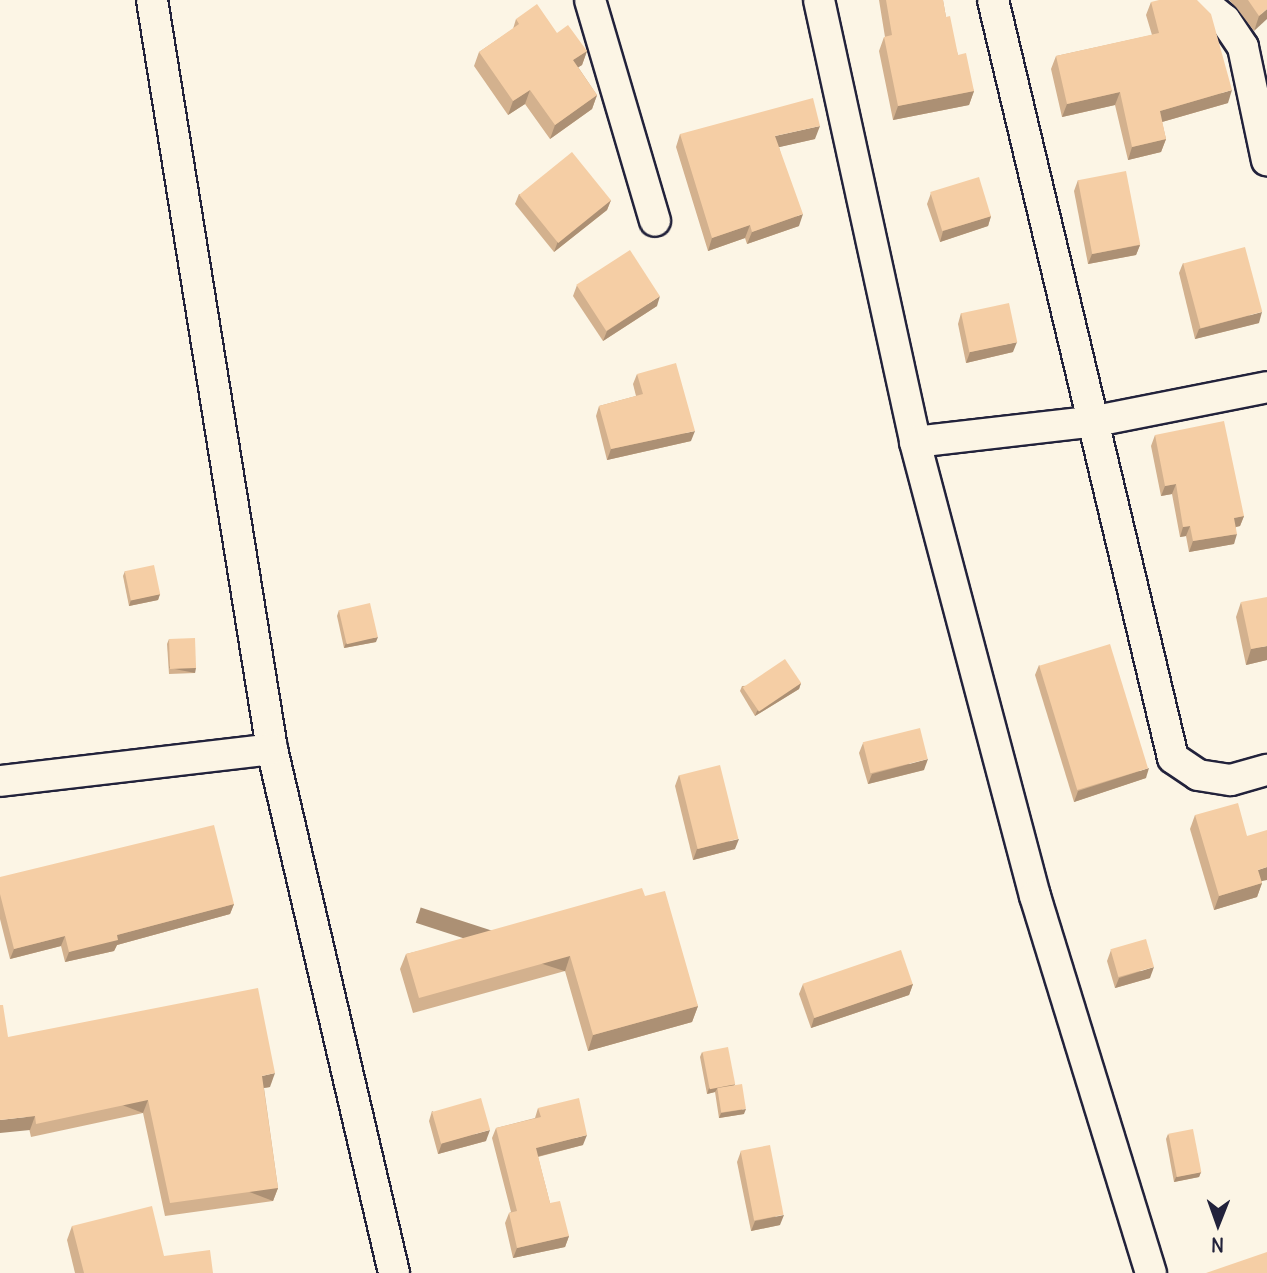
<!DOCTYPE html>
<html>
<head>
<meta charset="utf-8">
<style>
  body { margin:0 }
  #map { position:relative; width:1267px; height:1273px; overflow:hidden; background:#fcf5e5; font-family:Delius,sans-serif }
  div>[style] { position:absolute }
  .roads { filter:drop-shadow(2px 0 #22223b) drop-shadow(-2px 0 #22223b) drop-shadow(0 2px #22223b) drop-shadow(0 -2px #22223b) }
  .street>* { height:30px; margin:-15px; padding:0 15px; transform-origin:15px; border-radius:15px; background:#fcf5e5 }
  .wall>* { inset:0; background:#d3b18e }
  .shaded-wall>* { inset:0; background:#ac9074; transform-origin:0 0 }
  .building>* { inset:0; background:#f5cea5; transform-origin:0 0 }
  span { translate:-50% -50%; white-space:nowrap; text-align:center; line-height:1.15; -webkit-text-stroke:6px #fcf5e5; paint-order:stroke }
  .north { position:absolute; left:1183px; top:1189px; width:70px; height:70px; -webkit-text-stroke:5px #fcf5e5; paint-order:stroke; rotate:181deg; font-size:19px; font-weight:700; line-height:28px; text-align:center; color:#22223b }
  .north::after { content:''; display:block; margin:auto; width:24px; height:32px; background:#22223b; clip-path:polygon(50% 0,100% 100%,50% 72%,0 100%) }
</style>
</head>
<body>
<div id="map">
  <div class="roads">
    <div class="street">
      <div style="left:152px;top:0;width:759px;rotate:80.9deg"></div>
      <div style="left:272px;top:749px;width:538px;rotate:76.89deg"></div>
      <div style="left:590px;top:0;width:230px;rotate:73.6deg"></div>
      <div style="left:819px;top:0;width:452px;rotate:77.7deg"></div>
      <div style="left:915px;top:442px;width:470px;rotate:75.2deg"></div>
      <div style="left:1035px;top:896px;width:394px;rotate:72.9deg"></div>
      <div style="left:993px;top:0;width:779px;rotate:76.64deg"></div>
      <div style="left:1173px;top:758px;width:30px;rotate:34deg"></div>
      <div style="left:1198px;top:775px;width:33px;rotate:9deg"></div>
      <div style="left:1231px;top:780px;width:37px;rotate:-16deg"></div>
      <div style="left:1200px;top:0;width:32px;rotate:39deg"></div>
      <div style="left:1225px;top:20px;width:32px;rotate:56deg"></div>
      <div style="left:1243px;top:47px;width:116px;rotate:78.1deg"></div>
      <div style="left:915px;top:442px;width:182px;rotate:-6.6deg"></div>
      <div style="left:1096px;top:421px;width:174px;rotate:-11.2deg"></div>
      <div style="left:0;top:781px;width:274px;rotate:-6.7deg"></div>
    </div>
  </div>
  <div class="wall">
    <div style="clip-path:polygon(879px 0,943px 0,946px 17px,958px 55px,974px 91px,969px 105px,893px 120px,879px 51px,884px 37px,885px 37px)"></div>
    <div style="clip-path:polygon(1229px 0,1267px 0,1254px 31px,1236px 7px)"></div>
    <div style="clip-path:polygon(1151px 2px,1228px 103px,1162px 122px,1166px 139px,1161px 152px,1128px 160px,1115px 105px,1062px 117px,1051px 69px,1056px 56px,1152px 35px,1146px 15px)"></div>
    <div style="clip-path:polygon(516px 19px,587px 51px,582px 65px,578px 67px,597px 95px,592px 109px,550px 139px,525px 104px,508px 115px,474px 66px,479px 52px,513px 29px)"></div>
    <div style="clip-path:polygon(680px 134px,815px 139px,779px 147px,799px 226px,747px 244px,745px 238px,708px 251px,676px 147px)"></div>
    <div style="clip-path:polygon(1078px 180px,1140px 245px,1136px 255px,1088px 264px,1074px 191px)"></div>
    <div style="clip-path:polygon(931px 193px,991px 216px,988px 226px,940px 242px,927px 204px)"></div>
    <div style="clip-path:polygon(519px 194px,611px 200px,607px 210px,554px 252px,515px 204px)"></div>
    <div style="clip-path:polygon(1183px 263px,1259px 323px,1195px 339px,1179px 273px)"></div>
    <div style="clip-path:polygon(577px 285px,657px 306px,603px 341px,573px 296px)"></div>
    <div style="clip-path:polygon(961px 313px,1013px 352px,966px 363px,958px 324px)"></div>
    <div style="clip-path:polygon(637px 374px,691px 441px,607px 460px,596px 416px,599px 406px,636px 396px,633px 384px)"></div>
    <div style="clip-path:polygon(1155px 435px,1244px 516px,1240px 526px,1236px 527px,1234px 544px,1189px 552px,1186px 536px,1180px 537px,1172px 494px,1161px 496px,1151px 446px)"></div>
    <div style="clip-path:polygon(125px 571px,160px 594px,158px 600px,129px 606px,123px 576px)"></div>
    <div style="clip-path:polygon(1241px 602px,1267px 660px,1246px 665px,1236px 617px)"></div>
    <div style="clip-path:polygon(339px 610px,376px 642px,344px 648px,337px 616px)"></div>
    <div style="clip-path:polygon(169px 639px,195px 673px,169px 674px,167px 644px)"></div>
    <div style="clip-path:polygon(1039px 665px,1146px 778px,1074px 802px,1035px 675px)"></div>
    <div style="clip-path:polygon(801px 683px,799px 689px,755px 716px,740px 691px,742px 686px)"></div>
    <div style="clip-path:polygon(863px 743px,924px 770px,868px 784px,859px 753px)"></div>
    <div style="clip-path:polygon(679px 775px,735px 849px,693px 860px,675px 786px)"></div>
    <div style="clip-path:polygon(1195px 815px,1247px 836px,1262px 883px,1257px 897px,1214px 910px,1190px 829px)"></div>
    <div style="clip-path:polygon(0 877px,234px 904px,230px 914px,117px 945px,114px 951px,65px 962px,61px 946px,10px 959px,0 919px)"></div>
    <div style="clip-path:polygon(645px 896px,698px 1006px,692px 1022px,588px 1051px,565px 971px,413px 1013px,400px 969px,406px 954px)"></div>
    <div style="clip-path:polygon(1111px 950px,1150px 978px,1115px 988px,1107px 961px)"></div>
    <div style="clip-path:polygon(803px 984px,913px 984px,909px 995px,811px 1028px,799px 994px)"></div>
    <div style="clip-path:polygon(8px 1037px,270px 1087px,264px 1088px,278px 1188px,273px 1201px,165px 1216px,143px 1113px,31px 1137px)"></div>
    <div style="clip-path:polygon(702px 1052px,734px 1086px,744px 1114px,719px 1118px,715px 1092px,707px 1094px,700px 1057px)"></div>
    <div style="clip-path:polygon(538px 1108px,583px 1145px,538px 1157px,550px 1203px,569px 1236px,565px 1247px,513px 1258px,505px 1223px,509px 1213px,511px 1212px,492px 1138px,496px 1128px,535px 1118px)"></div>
    <div style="clip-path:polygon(432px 1111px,486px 1141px,438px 1154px,429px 1121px)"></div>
    <div style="clip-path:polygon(1168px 1134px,1201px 1172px,1199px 1177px,1174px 1182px,1166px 1139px)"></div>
    <div style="clip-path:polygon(741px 1151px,780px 1225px,751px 1231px,737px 1162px)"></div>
    <div style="clip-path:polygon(72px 1226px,164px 1256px,213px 1273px,75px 1273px,67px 1240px)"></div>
  </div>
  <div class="shaded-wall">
    <div style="clip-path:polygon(1267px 9px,1267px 19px,1254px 31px,1259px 16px)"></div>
    <div style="clip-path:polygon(587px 51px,582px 65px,568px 74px,573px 60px)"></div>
    <div style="clip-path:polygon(530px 90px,525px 104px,508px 115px,513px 101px)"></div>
    <div style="clip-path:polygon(1232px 90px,1228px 103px,1155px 124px,1160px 111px)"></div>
    <div style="clip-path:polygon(974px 91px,969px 105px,893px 120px,898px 106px)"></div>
    <div style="clip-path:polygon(1120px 92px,1115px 105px,1062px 117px,1067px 104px)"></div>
    <div style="clip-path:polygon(597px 95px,592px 109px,550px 139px,555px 125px)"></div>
    <div style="clip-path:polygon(820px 126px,815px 139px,771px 149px,775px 136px)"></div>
    <div style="clip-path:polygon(1166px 139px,1161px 152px,1128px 160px,1132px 147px)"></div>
    <div style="clip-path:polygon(611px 200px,607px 210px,554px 252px,558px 241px)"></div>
    <div style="clip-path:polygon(803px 214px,799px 226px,747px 244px,752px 232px)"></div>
    <div style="clip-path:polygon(991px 216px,988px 226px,940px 242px,943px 231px)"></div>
    <div style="clip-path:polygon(750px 225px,745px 238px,708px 251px,712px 238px)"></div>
    <div style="clip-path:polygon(1140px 245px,1136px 255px,1088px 264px,1092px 254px)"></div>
    <div style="clip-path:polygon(660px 296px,657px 306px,603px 341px,607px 331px)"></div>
    <div style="clip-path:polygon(1262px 312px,1259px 323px,1195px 339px,1199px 329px)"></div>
    <div style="clip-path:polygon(1017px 342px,1013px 352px,966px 363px,970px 352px)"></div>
    <div style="clip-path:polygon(695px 431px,691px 441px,607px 460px,611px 449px)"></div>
    <div style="clip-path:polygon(1176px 484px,1172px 494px,1161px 496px,1165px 486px)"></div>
    <div style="clip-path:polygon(1244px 516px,1240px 526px,1231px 528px,1234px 518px)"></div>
    <div style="clip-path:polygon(1190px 526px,1186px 536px,1180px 537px,1183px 527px)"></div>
    <div style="clip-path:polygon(1237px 534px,1234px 544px,1189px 552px,1193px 541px)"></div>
    <div style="clip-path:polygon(160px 594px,158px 600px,129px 606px,131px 600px)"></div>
    <div style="clip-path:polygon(378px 637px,376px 642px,344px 648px,346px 643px)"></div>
    <div style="clip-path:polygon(1267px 646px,1267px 660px,1246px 665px,1251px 649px)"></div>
    <div style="left:196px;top:668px;width:5px;height:26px;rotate:101deg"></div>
    <div style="clip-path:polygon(801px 683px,799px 689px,755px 716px,757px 711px)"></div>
    <div style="clip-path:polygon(928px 759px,924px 770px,868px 784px,872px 774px)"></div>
    <div style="clip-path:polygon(1149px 768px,1146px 778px,1074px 802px,1078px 791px)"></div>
    <div style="clip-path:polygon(739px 839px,735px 849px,693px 860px,697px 849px)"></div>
    <div style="clip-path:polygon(1267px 867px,1267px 880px,1253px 883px,1258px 870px)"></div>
    <div style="clip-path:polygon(1262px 883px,1257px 897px,1214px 910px,1219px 896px)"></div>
    <div style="clip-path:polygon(234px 904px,230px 914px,117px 945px,114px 951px,65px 962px,69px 952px,117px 935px)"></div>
    <div style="clip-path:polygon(65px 936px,61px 946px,10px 959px,14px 949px)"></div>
    <div style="left:570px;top:956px;width:16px;height:157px;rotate:108deg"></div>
    <div style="clip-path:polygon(1154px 967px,1150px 978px,1115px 988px,1119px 978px)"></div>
    <div style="clip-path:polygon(913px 984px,909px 995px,811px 1028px,814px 1018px)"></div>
    <div style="clip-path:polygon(698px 1006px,692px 1022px,588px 1051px,593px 1035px)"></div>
    <div style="clip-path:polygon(275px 1073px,270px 1087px,257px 1089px,262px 1076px)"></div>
    <div style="clip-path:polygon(735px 1084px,733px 1089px,717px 1089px,715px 1092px,707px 1094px,709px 1088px)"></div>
    <div style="left:148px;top:1100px;width:14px;height:115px;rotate:111deg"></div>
    <div style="clip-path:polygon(746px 1109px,744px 1114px,719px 1118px,721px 1113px)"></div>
    <div style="clip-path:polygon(35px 1116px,30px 1130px,0 1133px,0 1120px)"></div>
    <div style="clip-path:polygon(490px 1130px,486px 1141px,438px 1154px,442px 1143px)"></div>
    <div style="clip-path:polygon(587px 1135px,583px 1145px,532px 1158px,536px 1148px)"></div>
    <div style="clip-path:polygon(1201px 1172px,1199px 1177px,1174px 1182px,1176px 1177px)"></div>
    <div style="left:278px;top:1188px;width:14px;height:109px;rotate:111deg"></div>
    <div style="clip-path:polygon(784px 1215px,780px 1225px,751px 1231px,755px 1221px)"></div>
    <div style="clip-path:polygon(569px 1236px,565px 1247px,513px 1258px,517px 1248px)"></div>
  </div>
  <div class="building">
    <div style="clip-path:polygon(886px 0,943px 0,946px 17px,950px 16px,958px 55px,966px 53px,974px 91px,898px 106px,884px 37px,892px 35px)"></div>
    <div style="clip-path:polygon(1159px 0,1197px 0,1211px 14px,1232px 90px,1160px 111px,1166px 139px,1132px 147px,1120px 92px,1067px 104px,1056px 56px,1159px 33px,1151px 2px)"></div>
    <div style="clip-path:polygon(1248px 0,1267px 0,1267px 9px,1259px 16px)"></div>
    <div style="clip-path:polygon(537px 4px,557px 33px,568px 25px,587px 51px,573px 60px,597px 95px,555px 125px,530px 90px,513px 101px,479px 52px,519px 24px,516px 19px)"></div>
    <div style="clip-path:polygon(813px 98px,820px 126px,775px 136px,803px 214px,752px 232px,750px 225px,712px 238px,680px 134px)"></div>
    <div style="left:572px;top:152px;width:62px;height:68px;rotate:51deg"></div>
    <div style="left:1126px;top:171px;width:75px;height:49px;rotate:79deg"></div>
    <div style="left:979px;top:177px;width:41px;height:51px;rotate:73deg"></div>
    <div style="left:1245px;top:247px;width:67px;height:64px;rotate:75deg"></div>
    <div style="left:630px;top:250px;width:55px;height:64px;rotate:57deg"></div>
    <div style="left:1009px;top:303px;width:40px;height:49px;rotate:78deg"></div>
    <div style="clip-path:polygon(676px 363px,695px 431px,611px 449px,599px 406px,643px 394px,637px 374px)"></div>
    <div style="clip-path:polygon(1224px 421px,1244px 516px,1234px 518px,1237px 534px,1193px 541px,1190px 526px,1183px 527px,1176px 484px,1165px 486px,1155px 435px)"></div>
    <div style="left:154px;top:565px;width:30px;height:30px;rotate:78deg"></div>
    <div style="clip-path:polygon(1267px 597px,1267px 646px,1251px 649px,1241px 602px)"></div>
    <div style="left:370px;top:603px;width:35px;height:32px;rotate:77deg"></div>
    <div style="left:195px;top:638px;width:30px;height:26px;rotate:88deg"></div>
    <div style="left:1110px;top:644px;width:130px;height:74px;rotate:73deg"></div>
    <div style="left:785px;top:659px;width:29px;height:51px;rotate:56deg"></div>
    <div style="left:920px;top:728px;width:32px;height:59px;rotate:76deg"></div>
    <div style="left:720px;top:765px;width:76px;height:42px;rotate:76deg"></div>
    <div style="clip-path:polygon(1238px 803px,1247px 836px,1267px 830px,1267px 867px,1258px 870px,1262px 883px,1219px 896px,1195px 815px)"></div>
    <div style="clip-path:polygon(214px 825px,234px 904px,117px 935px,118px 940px,69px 952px,65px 936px,14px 949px,0 894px,0 877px)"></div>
    <div style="clip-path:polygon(642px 888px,645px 896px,665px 891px,698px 1006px,593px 1035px,570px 956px,419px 998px,406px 954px)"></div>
    <div style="left:1146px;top:939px;width:29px;height:37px;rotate:74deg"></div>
    <div style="left:901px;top:950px;width:36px;height:104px;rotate:71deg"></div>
    <div style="clip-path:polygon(258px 988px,275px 1073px,262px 1076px,278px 1188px,170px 1203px,148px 1100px,36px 1124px,35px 1116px,0 1120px,0 1005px,3px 1005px,8px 1037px)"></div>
    <div style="left:728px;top:1047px;width:38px;height:26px;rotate:79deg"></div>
    <div style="left:742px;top:1084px;width:25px;height:25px;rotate:81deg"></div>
    <div style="left:481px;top:1098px;width:33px;height:51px;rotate:74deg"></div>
    <div style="clip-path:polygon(579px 1098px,587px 1135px,536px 1148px,550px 1203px,560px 1201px,569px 1236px,517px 1248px,509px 1213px,517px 1211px,496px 1128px,541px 1117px,538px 1108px)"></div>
    <div style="left:1193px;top:1129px;width:44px;height:25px;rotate:79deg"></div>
    <div style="left:770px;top:1145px;width:71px;height:30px;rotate:79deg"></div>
    <div style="clip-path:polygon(152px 1206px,164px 1256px,210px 1250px,213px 1273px,84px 1273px,72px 1226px)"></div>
    <div style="clip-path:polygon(1267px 1252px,1267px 1273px,1206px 1273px)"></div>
  </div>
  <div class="north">N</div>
</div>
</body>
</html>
